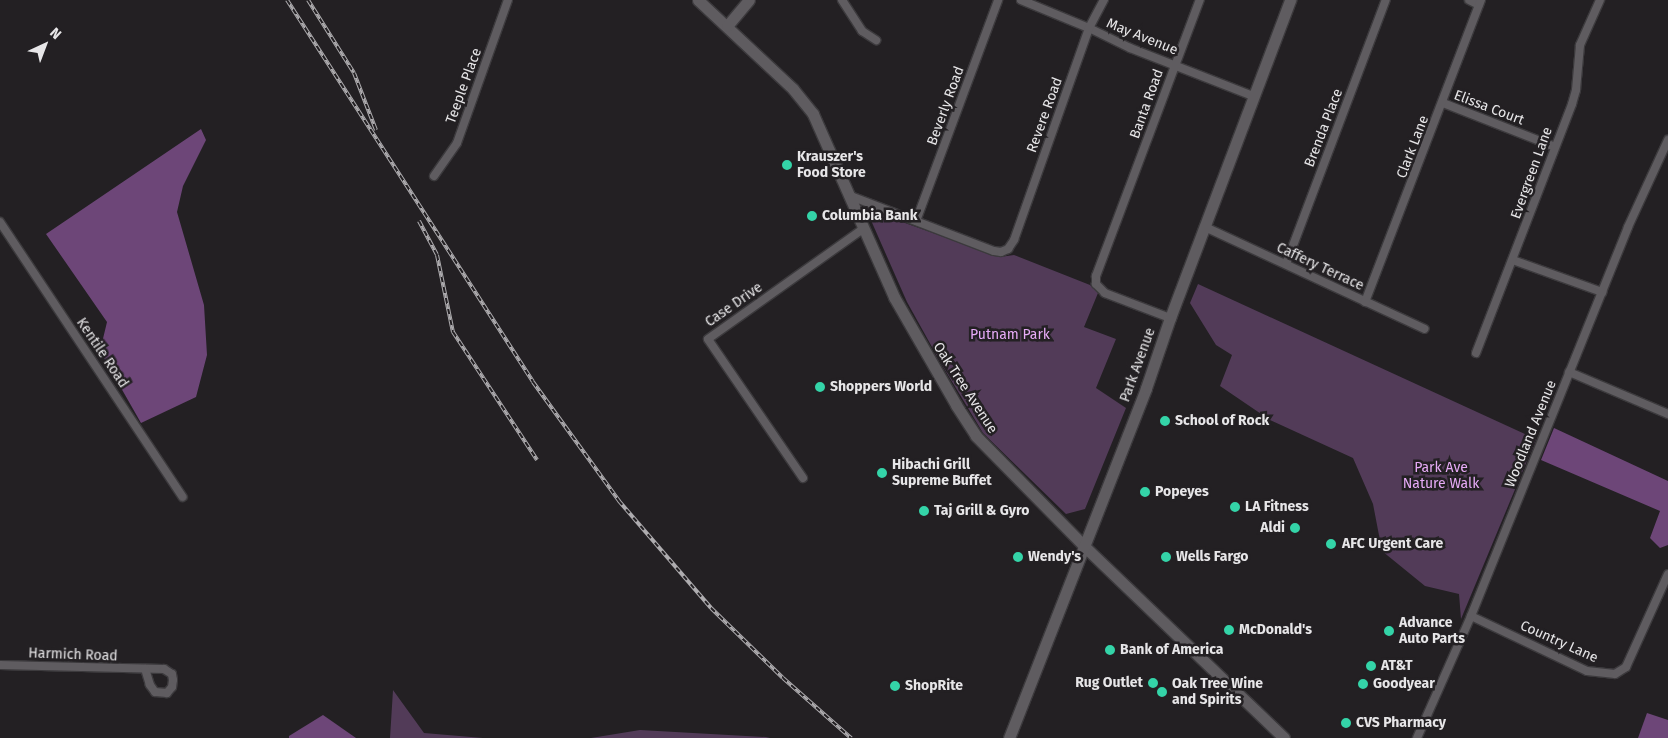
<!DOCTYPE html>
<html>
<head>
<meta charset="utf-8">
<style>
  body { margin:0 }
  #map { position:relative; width:1668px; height:738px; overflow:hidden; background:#232023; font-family:"Fira Sans",sans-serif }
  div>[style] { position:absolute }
  .green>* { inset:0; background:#523b58 }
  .forest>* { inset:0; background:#6d4678 }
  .roads { filter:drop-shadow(1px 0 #3c3a3d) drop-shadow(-1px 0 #3c3a3d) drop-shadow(0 1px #3c3a3d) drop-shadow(0 -1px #3c3a3d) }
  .street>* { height:8px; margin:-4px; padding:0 4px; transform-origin:4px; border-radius:4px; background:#5f5c60 }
  .secondary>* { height:11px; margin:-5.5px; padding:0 5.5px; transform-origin:5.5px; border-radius:5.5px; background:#5f5c60 }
  .rail>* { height:4px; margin-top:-2px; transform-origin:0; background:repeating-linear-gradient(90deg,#232023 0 5.5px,#aeacaf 0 11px); box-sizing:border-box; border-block:1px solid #aeacaf }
  .dots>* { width:14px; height:14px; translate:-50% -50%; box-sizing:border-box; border:2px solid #232023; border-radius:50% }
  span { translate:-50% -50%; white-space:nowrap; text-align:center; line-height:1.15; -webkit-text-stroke:5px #232023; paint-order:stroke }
  .street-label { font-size:14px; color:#e7e6e8 }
  .poi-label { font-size:14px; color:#e7e6e8; font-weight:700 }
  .left { translate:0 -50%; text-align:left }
  .right { translate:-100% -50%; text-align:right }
  .park-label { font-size:14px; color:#e7abf7 }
  .north { position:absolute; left:20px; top:20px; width:50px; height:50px; -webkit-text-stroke:4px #232023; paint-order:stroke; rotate:43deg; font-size:14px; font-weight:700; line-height:20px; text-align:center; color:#e7e6e8 }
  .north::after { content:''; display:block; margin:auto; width:18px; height:22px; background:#e7e6e8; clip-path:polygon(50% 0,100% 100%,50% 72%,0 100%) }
</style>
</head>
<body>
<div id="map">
  <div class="green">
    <div style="clip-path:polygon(866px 209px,1000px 257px,1014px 255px,1090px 285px,1098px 293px,1084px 327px,1116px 339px,1096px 388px,1126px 408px,1085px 509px,1066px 514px,983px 433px,942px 365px,907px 302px)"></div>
    <div style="clip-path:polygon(1198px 284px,1536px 439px,1461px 619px,1459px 594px,1425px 586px,1382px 551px,1373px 504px,1353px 458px,1270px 420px,1220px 386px,1232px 355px,1216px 345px,1190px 303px)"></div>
    <div style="clip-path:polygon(393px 690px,424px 733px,483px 738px,390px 738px)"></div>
    <div style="clip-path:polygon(640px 730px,766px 737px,770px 738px,591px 738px)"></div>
  </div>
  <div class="forest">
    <div style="clip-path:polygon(201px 129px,206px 140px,183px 186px,177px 212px,204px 305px,207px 355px,196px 397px,141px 423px,100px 351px,107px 322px,46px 234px)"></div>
    <div style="clip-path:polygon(1554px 428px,1668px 481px,1668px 545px,1660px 548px,1650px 538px,1660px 511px,1541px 460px)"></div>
    <div style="clip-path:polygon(1647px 713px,1668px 720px,1668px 738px,1638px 738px)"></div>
    <div style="clip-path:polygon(323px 715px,356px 738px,289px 738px,289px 736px)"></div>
  </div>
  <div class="roads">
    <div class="street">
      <div style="left:842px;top:0;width:37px;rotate:57deg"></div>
      <div style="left:862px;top:31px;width:17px;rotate:33deg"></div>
      <div style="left:1021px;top:0;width:74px;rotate:22.4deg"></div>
      <div style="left:1089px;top:28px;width:46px;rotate:26deg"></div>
      <div style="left:1130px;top:48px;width:132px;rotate:21.3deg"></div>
      <div style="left:1469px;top:0;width:11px;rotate:27deg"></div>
      <div style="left:1443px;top:103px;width:120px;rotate:21.4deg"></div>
      <div style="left:434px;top:176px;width:40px;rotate:-55.1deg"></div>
      <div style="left:457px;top:143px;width:152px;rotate:-70.4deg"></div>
      <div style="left:848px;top:195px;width:156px;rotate:21deg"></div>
      <div style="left:994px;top:251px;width:7px;rotate:8deg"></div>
      <div style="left:1001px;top:252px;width:8px;rotate:-23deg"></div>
      <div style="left:1008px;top:249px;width:11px;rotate:-56deg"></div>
      <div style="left:1014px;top:240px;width:225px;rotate:-70.5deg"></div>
      <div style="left:1089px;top:28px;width:32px;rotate:-62deg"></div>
      <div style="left:916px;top:221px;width:236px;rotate:-69.6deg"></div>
      <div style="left:0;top:222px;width:330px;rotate:56.4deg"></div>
      <div style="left:1205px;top:227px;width:242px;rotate:24.9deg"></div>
      <div style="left:1513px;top:260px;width:95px;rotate:19.8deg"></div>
      <div style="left:1286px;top:264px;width:282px;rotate:-69.3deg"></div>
      <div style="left:1365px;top:302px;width:324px;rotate:-69deg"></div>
      <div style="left:1170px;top:318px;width:70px;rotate:-159deg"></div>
      <div style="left:1105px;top:293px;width:13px;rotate:-135deg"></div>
      <div style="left:1096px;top:284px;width:8px;rotate:-90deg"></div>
      <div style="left:1096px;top:276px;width:295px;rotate:-69.4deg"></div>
      <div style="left:1476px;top:353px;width:267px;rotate:-68.9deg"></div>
      <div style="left:1572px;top:104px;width:15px;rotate:-74deg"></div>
      <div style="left:1576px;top:90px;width:45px;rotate:-84.9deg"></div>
      <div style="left:1580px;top:45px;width:49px;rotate:-66deg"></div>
      <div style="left:1569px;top:372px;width:108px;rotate:23deg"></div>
      <div style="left:803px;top:478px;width:168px;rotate:-124.4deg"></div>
      <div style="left:708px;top:339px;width:190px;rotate:-35.4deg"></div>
      <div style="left:1471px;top:616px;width:128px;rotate:25.4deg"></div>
      <div style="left:1587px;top:671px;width:28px;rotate:6deg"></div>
      <div style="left:1615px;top:674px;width:13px;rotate:-32deg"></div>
      <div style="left:1626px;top:667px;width:102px;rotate:-65.7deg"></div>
      <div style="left:0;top:665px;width:164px;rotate:1.4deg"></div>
      <div style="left:164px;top:669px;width:9px;rotate:32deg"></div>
      <div style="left:172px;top:674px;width:6px;rotate:81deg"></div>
      <div style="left:173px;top:680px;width:7px;rotate:98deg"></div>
      <div style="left:172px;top:687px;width:8px;rotate:130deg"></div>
      <div style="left:167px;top:693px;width:12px;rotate:-175deg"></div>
      <div style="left:155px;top:692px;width:9px;rotate:-126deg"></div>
      <div style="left:150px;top:685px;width:17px;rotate:-107deg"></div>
      <div style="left:1417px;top:738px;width:133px;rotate:-66.1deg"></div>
      <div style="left:1471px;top:616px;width:419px;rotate:-68deg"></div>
      <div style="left:1628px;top:227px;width:96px;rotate:-65.3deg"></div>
    </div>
    <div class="secondary">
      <div style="left:698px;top:0;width:130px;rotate:43.1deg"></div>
      <div style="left:793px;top:89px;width:32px;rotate:51deg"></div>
      <div style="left:813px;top:114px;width:200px;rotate:66.1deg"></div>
      <div style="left:894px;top:297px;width:125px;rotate:60.1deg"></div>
      <div style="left:956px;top:405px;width:37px;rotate:57deg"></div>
      <div style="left:976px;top:436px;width:154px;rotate:45.5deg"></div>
      <div style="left:1084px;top:546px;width:277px;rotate:43.8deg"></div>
      <div style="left:727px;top:26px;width:34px;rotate:-50deg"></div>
      <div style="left:1009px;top:738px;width:376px;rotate:-68.6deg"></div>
      <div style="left:1146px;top:388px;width:74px;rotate:-71.1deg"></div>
      <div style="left:1170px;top:318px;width:340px;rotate:-69.3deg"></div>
    </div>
  </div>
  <div class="rail">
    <div style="left:287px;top:0;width:454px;rotate:57.2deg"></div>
    <div style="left:533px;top:382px;width:147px;rotate:54.1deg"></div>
    <div style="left:619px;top:501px;width:141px;rotate:49.3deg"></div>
    <div style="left:711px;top:608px;width:100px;rotate:44.2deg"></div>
    <div style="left:783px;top:678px;width:91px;rotate:41.4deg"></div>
    <div style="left:308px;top:0;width:86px;rotate:57.8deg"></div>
    <div style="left:354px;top:73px;width:61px;rotate:68.9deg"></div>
    <div style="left:419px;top:221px;width:38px;rotate:62deg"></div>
    <div style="left:437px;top:255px;width:79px;rotate:78.3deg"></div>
    <div style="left:453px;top:332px;width:153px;rotate:56.7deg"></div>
  </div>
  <div class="dots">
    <div style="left:787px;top:165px;background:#34d4a8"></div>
    <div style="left:812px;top:216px;background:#34d4a8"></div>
    <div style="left:820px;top:387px;background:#34d4a8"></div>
    <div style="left:1165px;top:421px;background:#34d4a8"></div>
    <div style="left:882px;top:473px;background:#34d4a8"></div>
    <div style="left:1145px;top:492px;background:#34d4a8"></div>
    <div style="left:1235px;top:507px;background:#34d4a8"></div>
    <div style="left:924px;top:511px;background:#34d4a8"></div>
    <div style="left:1295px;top:528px;background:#34d4a8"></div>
    <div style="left:1331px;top:544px;background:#34d4a8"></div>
    <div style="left:1018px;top:557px;background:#34d4a8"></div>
    <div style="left:1166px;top:557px;background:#34d4a8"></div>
    <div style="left:1229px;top:630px;background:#34d4a8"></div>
    <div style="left:1389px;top:631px;background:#34d4a8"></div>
    <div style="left:1110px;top:650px;background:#34d4a8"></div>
    <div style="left:1371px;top:666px;background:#34d4a8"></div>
    <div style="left:1153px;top:683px;background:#34d4a8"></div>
    <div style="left:1363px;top:684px;background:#34d4a8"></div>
    <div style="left:895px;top:686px;background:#34d4a8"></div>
    <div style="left:1162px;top:692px;background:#34d4a8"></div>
    <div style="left:1346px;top:723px;background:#34d4a8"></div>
  </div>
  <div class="street-label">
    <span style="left:1142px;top:37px;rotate:22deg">May Avenue</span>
    <span style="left:464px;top:86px;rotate:-70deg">Teeple Place</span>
    <span style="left:1147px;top:104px;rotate:-70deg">Banta Road</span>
    <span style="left:946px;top:106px;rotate:-70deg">Beverly Road</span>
    <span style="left:1489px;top:108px;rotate:21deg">Elissa Court</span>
    <span style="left:1045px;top:115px;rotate:-70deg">Revere Road</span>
    <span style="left:1324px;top:128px;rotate:-69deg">Brenda Place</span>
    <span style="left:1413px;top:147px;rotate:-69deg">Clark Lane</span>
    <span style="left:1532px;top:173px;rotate:-70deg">Evergreen Lane</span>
    <span style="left:1320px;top:267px;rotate:25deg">Caffery Terrace</span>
    <span style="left:734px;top:305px;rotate:-35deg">Case Drive</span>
    <span style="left:102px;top:353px;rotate:56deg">Kentile Road</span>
    <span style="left:1138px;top:365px;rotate:-70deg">Park Avenue</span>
    <span style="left:965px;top:388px;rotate:57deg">Oak Tree Avenue</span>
    <span style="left:1531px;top:434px;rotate:-68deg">Woodland Avenue</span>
    <span style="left:1559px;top:642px;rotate:24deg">Country Lane</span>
    <span style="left:73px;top:655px;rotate:2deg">Harmich Road</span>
  </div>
  <div class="poi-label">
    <span class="left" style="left:797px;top:165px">Krauszer's<br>Food Store</span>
    <span class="left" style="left:822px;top:216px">Columbia Bank</span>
    <span class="left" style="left:830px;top:387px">Shoppers World</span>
    <span class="left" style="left:1175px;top:421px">School of Rock</span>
    <span class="left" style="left:892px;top:473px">Hibachi Grill<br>Supreme Buffet</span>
    <span class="left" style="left:1155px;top:492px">Popeyes</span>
    <span class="left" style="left:1245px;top:507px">LA Fitness</span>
    <span class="left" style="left:934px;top:511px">Taj Grill &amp; Gyro</span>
    <span class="right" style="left:1285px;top:528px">Aldi</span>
    <span class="left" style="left:1342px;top:544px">AFC Urgent Care</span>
    <span class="left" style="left:1028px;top:557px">Wendy's</span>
    <span class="left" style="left:1176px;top:557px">Wells Fargo</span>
    <span class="left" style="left:1399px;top:631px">Advance<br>Auto Parts</span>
    <span class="left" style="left:1239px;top:630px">McDonald's</span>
    <span class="left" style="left:1120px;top:650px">Bank of America</span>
    <span class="left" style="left:1381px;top:666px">AT&amp;T</span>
    <span class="right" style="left:1143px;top:683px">Rug Outlet</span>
    <span class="left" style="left:1172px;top:692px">Oak Tree Wine<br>and Spirits</span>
    <span class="left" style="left:1373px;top:684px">Goodyear</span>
    <span class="left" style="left:905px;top:686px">ShopRite</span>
    <span class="left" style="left:1356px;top:723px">CVS Pharmacy</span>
  </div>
  <div class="park-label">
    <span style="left:1010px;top:335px">Putnam Park</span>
    <span style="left:1441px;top:476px">Park Ave<br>Nature Walk</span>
  </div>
  <div class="north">N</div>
</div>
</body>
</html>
